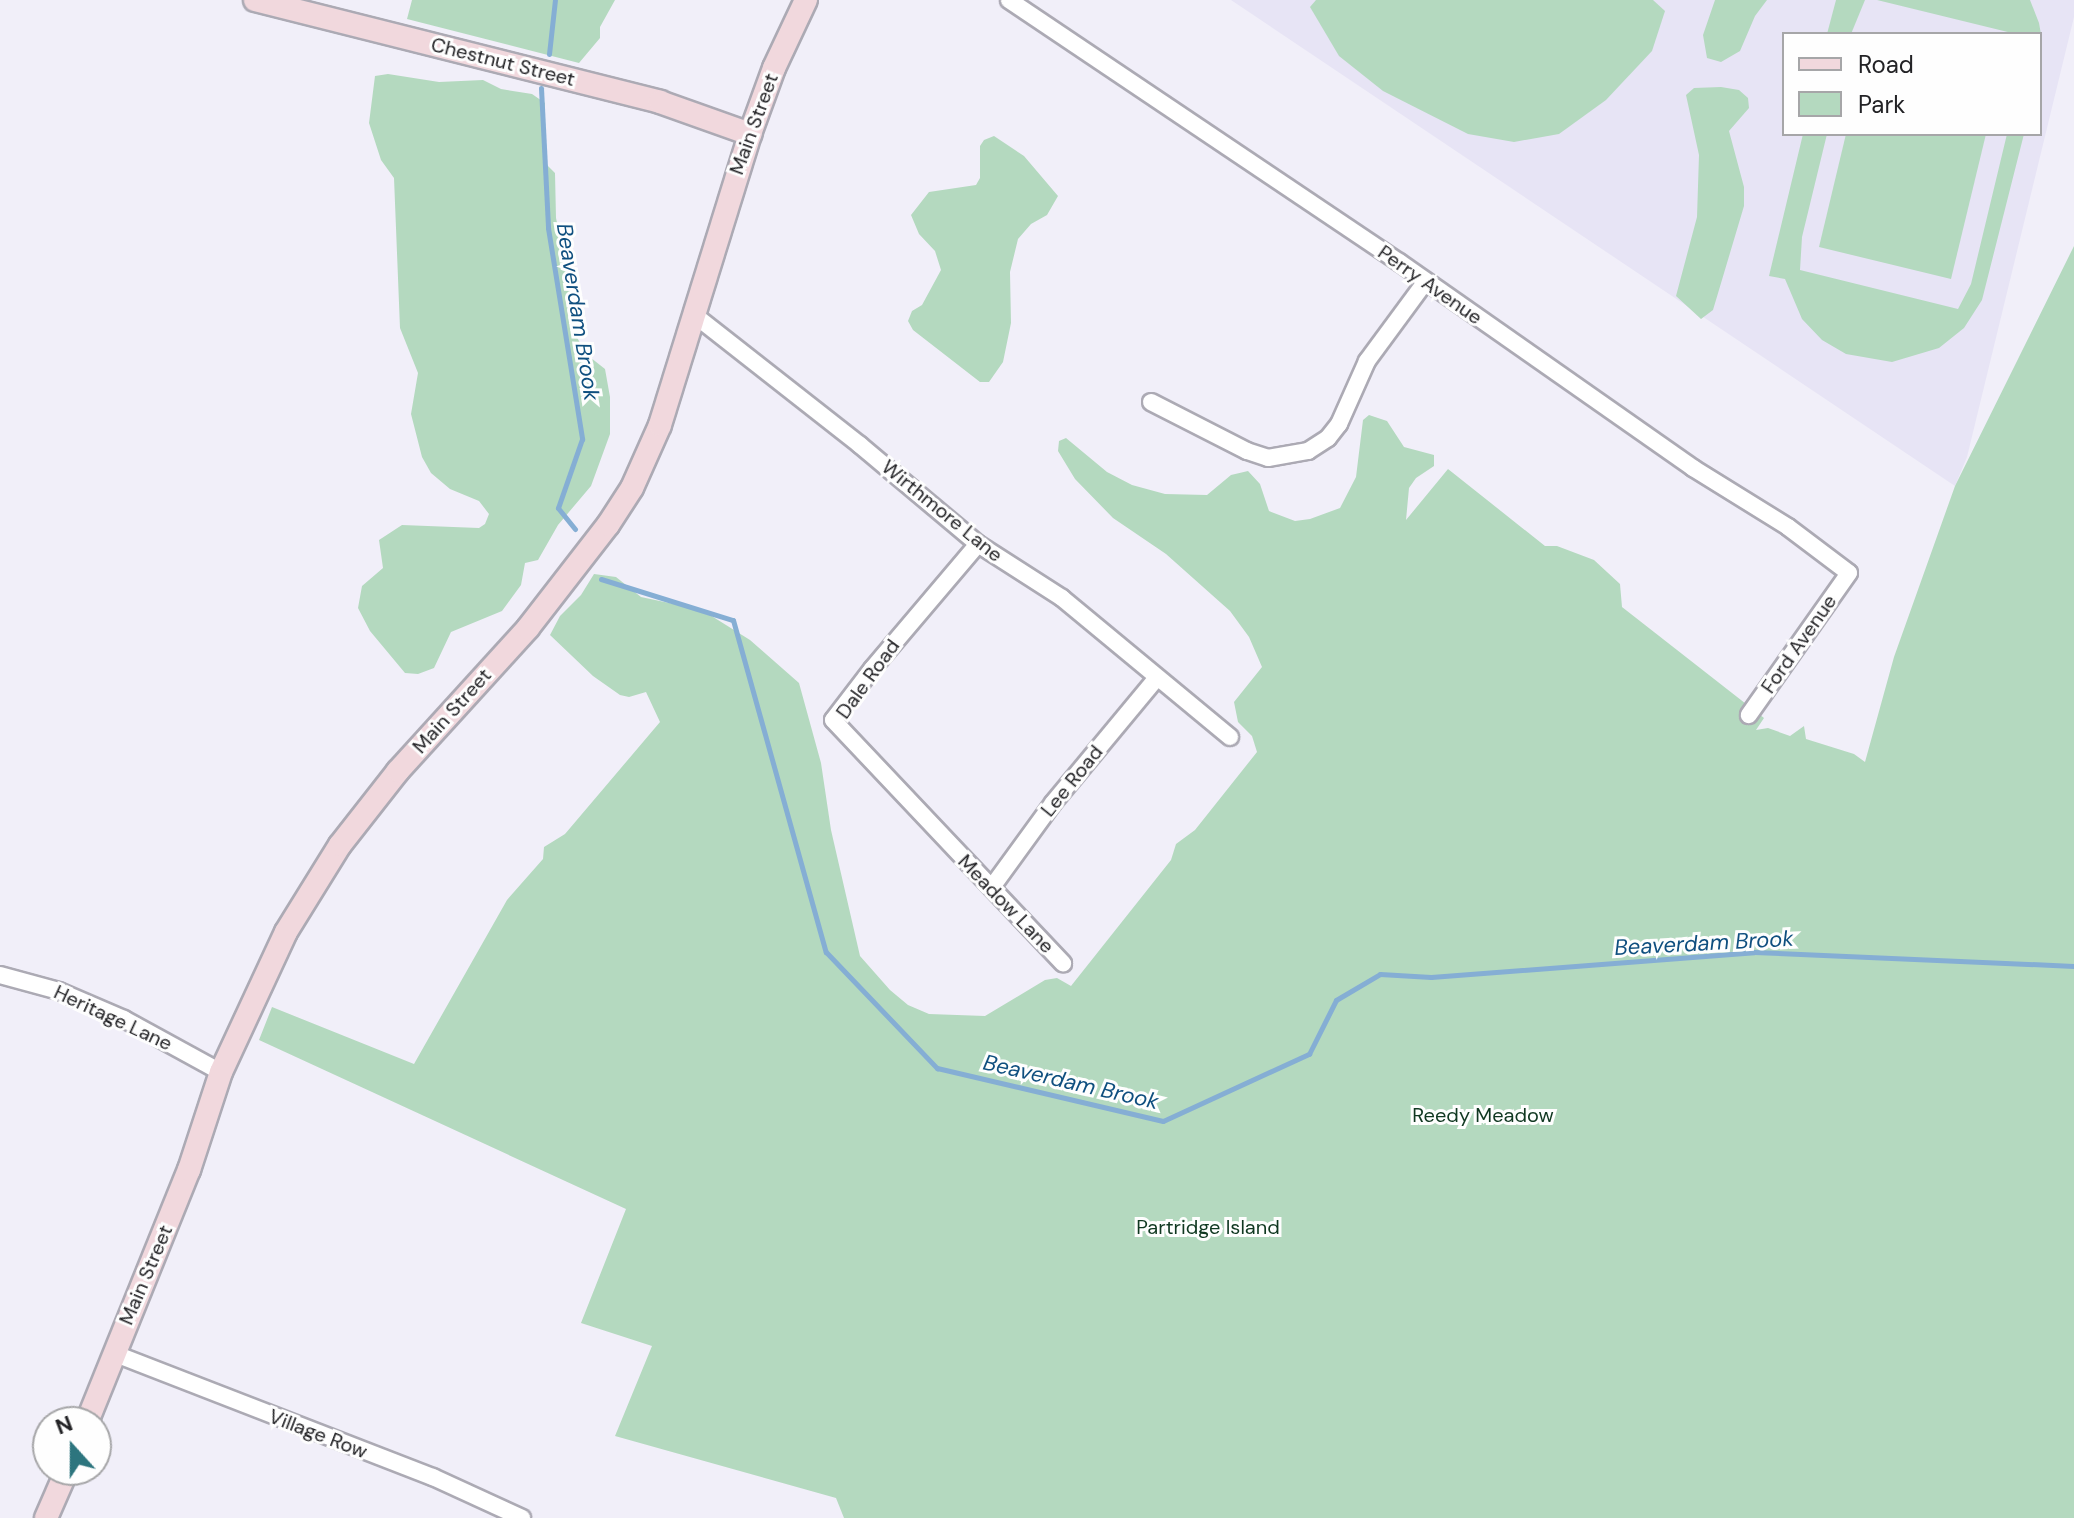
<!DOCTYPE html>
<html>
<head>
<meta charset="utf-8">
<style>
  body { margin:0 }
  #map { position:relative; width:2074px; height:1518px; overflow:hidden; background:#f1eff9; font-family:"DM Sans",sans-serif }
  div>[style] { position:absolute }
  .built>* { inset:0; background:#e7e4f5 }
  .green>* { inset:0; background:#b4d9bf }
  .stream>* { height:5px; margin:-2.5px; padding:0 2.5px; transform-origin:2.5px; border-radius:2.5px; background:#85aed4 }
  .roads { filter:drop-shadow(2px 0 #acaab4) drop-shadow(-2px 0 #acaab4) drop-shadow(0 2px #acaab4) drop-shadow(0 -2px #acaab4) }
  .street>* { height:16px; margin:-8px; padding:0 8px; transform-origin:8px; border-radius:8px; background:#fff }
  .secondary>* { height:22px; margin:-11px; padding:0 11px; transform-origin:11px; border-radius:11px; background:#f1d8dd }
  span { translate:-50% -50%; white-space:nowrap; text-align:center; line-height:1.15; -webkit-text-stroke:6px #fefefe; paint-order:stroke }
  .street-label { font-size:20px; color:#232326 }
  .park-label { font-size:20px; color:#103821 }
  .water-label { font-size:22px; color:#0f4f7f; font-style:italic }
  .legend { position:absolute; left:1782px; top:32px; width:260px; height:104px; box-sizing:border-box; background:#fefefe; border:2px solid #a6a6a8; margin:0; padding:10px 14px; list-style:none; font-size:24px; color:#232326 }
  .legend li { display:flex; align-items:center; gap:16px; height:40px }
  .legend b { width:40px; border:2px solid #a6a6a8 }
  .north { position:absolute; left:32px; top:1406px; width:80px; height:80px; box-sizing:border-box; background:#fefefe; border:2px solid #a6a6a8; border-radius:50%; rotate:339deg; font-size:22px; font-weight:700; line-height:32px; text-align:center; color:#232326 }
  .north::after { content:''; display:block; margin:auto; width:28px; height:36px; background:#2d757e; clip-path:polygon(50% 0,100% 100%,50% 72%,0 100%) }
</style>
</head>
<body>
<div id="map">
  <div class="built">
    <div style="clip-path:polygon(evenodd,1231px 0,2074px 0,2074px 17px,1967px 457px,1955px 486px,1231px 0,1784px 34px,2040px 34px,2040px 134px,1784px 134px,1784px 34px)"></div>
  </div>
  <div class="green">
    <div style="clip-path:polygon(412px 0,615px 0,600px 27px,600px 38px,579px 63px,407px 19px)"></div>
    <div style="clip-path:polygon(1316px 0,1653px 0,1665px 11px,1652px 51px,1606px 100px,1559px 134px,1514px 142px,1468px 134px,1383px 91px,1339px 56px,1310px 7px)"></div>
    <div style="clip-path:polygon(1715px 0,1767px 0,1755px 16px,1740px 51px,1721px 62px,1707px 58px,1703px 35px)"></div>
    <div style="clip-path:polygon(1836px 0,1865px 0,1851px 34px,1827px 34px)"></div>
    <div style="clip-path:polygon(1877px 0,2030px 0,2039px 23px,2042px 40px,2040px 67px,2040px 34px,2016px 34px)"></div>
    <div style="clip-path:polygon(388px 74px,439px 82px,483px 80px,501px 89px,532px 94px,545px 103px,544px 155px,545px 163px,555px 173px,556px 218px,571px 286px,573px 330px,586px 354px,605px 369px,610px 397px,610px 434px,591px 486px,558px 525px,538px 560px,525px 563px,521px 585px,502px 611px,451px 632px,434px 668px,418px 674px,405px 673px,370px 631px,358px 608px,362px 586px,383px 568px,379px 540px,402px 525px,479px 528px,485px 524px,489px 514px,479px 501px,450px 489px,431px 473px,422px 457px,411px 414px,418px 373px,400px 328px,394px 178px,381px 160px,369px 123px,375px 76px)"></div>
    <div style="clip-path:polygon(1721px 87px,1739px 90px,1748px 98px,1749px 108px,1729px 131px,1744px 187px,1744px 206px,1713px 310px,1701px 319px,1676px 296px,1697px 217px,1699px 155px,1686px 95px,1694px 88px)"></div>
    <div style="clip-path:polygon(1803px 134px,1827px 134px,1802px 237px,1800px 270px,1958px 309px,1971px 284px,2007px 134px,2024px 134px,1982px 300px,1964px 328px,1939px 348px,1892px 362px,1846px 354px,1822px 340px,1802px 319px,1785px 279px,1769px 276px)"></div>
    <div style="clip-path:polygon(1846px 134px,1986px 134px,1951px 279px,1819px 247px)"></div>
    <div style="clip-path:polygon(994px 136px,1024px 156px,1058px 196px,1047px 215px,1031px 224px,1018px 239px,1010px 272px,1011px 323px,1003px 362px,989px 382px,980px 382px,913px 330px,908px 321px,912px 311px,922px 305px,941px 270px,935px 251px,919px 234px,911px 215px,929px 192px,976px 185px,980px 178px,980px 146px,984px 140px)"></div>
    <div style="clip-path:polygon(2074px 246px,2074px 1518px,844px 1518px,836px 1498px,615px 1436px,652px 1346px,581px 1323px,626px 1209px,259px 1040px,272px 1007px,414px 1064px,507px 900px,543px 859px,544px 847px,565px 834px,660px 722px,646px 692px,629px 697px,620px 695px,593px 676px,550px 635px,560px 616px,581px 595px,594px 574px,616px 577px,641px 597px,702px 610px,750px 640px,799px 683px,821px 763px,831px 830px,860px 956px,890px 990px,908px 1005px,929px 1014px,985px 1016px,1045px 980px,1057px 978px,1071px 986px,1171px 860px,1176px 844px,1195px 830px,1257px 752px,1252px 736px,1238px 722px,1234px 702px,1262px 667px,1249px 637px,1230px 611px,1166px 554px,1113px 518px,1075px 479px,1058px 451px,1059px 441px,1066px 438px,1107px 472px,1132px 485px,1165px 494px,1207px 495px,1231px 475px,1248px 471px,1260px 484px,1269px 511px,1295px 521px,1310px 519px,1340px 508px,1356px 477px,1363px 420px,1369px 415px,1387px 421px,1404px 447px,1434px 455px,1434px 466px,1416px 478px,1409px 488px,1406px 520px,1448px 469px,1545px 546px,1557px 546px,1594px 560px,1620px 584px,1622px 607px,1764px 718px,1756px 730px,1768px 728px,1790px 736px,1804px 726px,1806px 739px,1854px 754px,1865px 762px,1894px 657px,1955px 486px)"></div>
  </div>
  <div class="stream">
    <div style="left:549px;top:54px;width:54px;rotate:-83.7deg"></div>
    <div style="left:541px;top:88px;width:140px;rotate:87.1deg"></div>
    <div style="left:548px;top:228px;width:214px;rotate:80.8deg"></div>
    <div style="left:582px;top:439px;width:73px;rotate:109.2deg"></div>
    <div style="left:558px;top:508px;width:27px;rotate:51deg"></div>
    <div style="left:601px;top:579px;width:138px;rotate:17.3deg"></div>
    <div style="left:733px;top:620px;width:345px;rotate:74.4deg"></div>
    <div style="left:826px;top:952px;width:161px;rotate:46.3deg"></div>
    <div style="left:937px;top:1068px;width:232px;rotate:13.2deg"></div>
    <div style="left:1163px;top:1121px;width:161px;rotate:-24.7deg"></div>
    <div style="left:1309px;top:1054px;width:60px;rotate:-63.4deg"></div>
    <div style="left:1336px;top:1000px;width:51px;rotate:-30.6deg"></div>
    <div style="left:1380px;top:974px;width:51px;rotate:3.4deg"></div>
    <div style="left:1431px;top:977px;width:324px;rotate:-4.4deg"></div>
    <div style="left:1754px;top:952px;width:320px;rotate:2.5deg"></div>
  </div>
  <div class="roads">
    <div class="street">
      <div style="left:1009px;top:0;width:470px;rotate:33.9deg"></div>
      <div style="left:1399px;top:262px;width:359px;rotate:35deg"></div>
      <div style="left:1693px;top:468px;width:112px;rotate:31.8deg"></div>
      <div style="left:1788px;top:527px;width:76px;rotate:37deg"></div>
      <div style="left:1849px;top:573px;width:174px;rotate:125.2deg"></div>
      <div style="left:693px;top:314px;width:212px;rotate:38.1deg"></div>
      <div style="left:860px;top:445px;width:154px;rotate:40deg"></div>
      <div style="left:978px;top:544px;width:100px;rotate:32.7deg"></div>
      <div style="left:1062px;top:598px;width:218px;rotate:39.6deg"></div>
      <div style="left:1151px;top:402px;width:108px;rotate:27deg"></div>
      <div style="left:1247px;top:451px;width:22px;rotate:18deg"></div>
      <div style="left:1268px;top:458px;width:41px;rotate:-9.9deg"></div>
      <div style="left:1308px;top:451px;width:24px;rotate:-33deg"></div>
      <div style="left:1328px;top:438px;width:18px;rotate:-52deg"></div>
      <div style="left:1339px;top:424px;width:69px;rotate:-66deg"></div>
      <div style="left:1367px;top:361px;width:99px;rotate:-53.6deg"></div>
      <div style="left:978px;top:544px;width:164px;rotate:130.3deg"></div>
      <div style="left:872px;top:669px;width:64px;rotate:127.4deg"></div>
      <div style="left:833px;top:720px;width:335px;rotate:46.6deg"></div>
      <div style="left:992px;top:887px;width:104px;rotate:-54deg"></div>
      <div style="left:1053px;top:803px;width:161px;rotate:-50.3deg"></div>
      <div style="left:0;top:975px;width:61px;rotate:15.2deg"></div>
      <div style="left:59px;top:991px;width:71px;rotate:23.3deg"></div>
      <div style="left:124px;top:1019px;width:111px;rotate:28.7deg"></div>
      <div style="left:113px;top:1353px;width:343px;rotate:21.2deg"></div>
      <div style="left:433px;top:1477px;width:98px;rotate:24.7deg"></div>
    </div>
    <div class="secondary">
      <div style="left:255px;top:0;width:418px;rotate:14.1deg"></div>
      <div style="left:660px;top:102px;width:96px;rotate:19.6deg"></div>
      <div style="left:87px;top:1422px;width:272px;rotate:-68deg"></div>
      <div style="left:189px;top:1170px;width:103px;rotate:-71.9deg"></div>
      <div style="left:221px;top:1072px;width:154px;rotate:-65.1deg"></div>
      <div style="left:286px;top:932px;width:102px;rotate:-58.2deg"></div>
      <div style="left:340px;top:845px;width:94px;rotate:-51.9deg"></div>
      <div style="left:398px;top:771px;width:193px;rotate:-47.7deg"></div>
      <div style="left:528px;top:628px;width:130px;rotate:-52.2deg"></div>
      <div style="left:608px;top:525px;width:44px;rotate:-57deg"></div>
      <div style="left:632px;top:488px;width:69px;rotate:-66deg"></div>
      <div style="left:660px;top:425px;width:305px;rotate:-72.8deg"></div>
      <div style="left:750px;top:134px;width:70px;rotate:-70deg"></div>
      <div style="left:774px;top:68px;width:75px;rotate:-64.8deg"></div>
      <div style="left:46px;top:1518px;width:52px;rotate:-66.4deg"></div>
    </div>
  </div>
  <div class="street-label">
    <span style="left:503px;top:62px;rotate:14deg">Chestnut Street</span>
    <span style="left:754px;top:124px;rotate:-70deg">Main Street</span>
    <span style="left:1430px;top:285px;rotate:35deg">Perry Avenue</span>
    <span style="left:942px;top:511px;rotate:39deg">Wirthmore Lane</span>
    <span style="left:1799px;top:644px;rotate:-55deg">Ford Avenue</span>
    <span style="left:868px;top:679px;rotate:-54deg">Dale Road</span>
    <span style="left:452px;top:711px;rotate:-48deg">Main Street</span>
    <span style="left:1072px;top:781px;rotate:-51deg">Lee Road</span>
    <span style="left:1006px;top:904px;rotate:46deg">Meadow Lane</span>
    <span style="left:113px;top:1018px;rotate:25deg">Heritage Lane</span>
    <span style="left:146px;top:1275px;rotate:-67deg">Main Street</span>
    <span style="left:318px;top:1434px;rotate:21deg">Village Row</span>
  </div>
  <div class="park-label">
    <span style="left:1483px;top:1115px">Reedy Meadow</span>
    <span style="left:1208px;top:1227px">Partridge Island</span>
  </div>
  <div class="water-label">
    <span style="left:578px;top:312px;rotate:81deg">Beaverdam Brook</span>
    <span style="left:1704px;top:943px;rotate:-3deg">Beaverdam Brook</span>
    <span style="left:1071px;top:1082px;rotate:13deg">Beaverdam Brook</span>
  </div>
  <ul class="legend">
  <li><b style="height:10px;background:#f1d8dd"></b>Road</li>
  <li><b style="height:22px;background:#b4d9bf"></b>Park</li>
  </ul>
  <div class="north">N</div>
</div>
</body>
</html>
